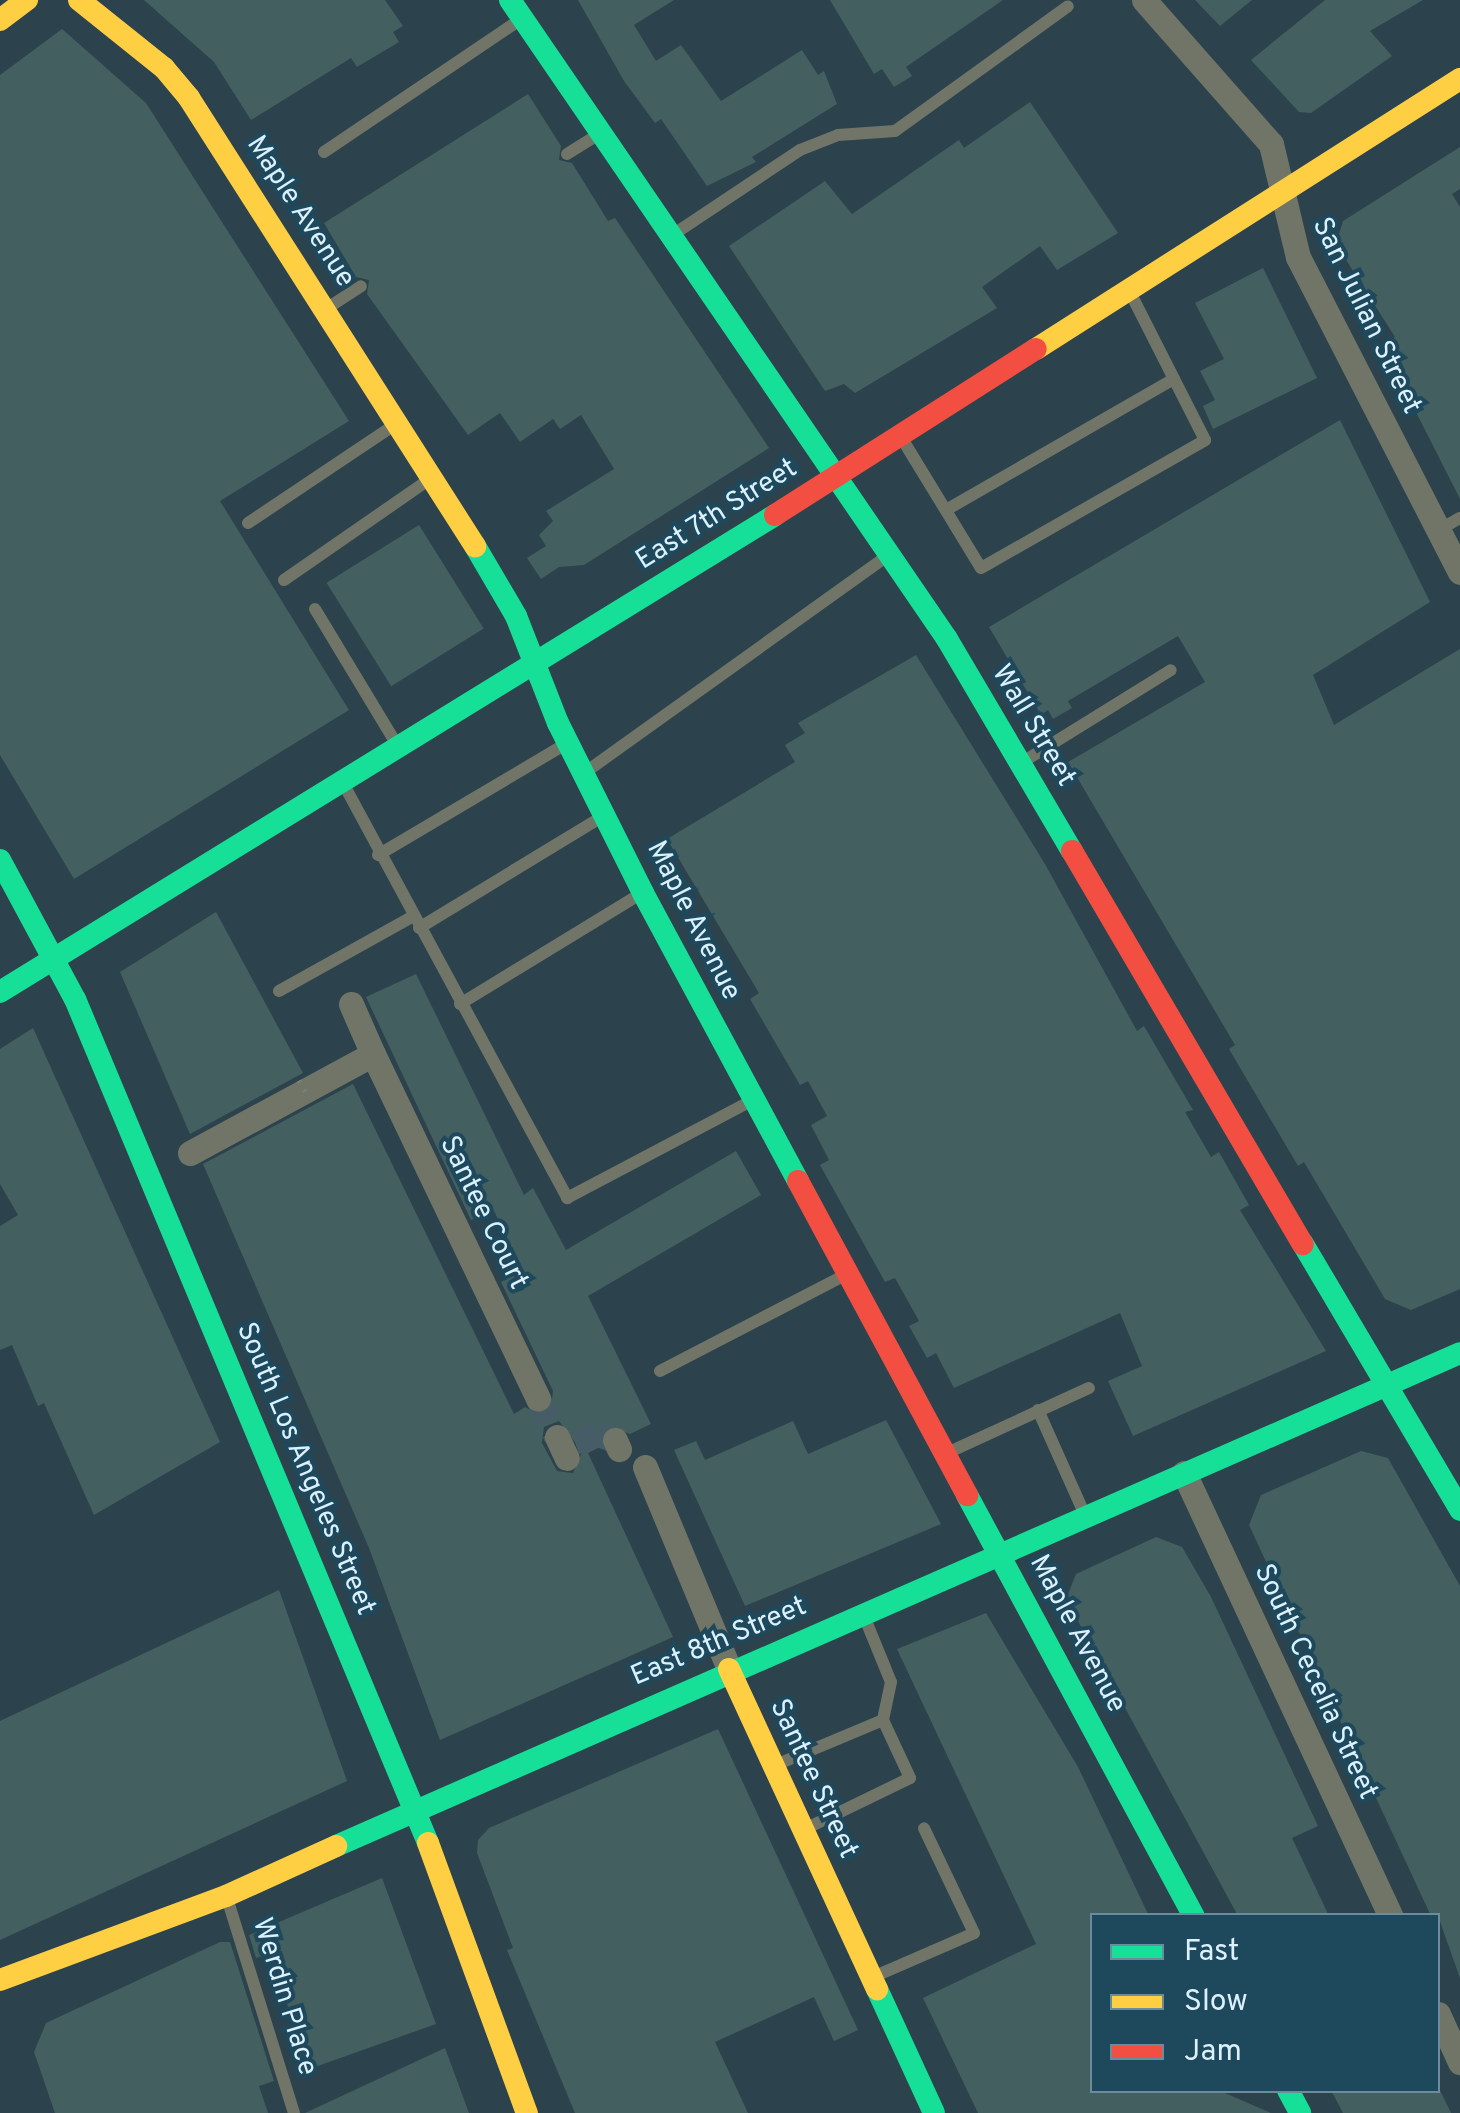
<!DOCTYPE html>
<html>
<head>
<meta charset="utf-8">
<style>
  body { margin:0 }
  #map { position:relative; width:1460px; height:2113px; overflow:hidden; background:#2c434d; font-family:Overpass,sans-serif }
  div>[style] { position:absolute }
  .building>* { inset:0; background:#435f5f; transform-origin:0 0 }
  .street-tunnel>* { height:25px; margin-top:-12.5px; transform-origin:0; background:repeating-linear-gradient(90deg,#465d67 0 25px,transparent 0 37px) }
  .lane>* { height:12px; margin:-6px; padding:0 6px; transform-origin:6px; border-radius:6px; background:#717567 }
  .street>* { height:25px; margin:-12.5px; padding:0 12.5px; transform-origin:12.5px; border-radius:12.5px; background:#717567 }
  .fast>* { height:22px; margin:-11px; padding:0 11px; transform-origin:11px; border-radius:11px; background:#16e098 }
  .slow>* { height:22px; margin:-11px; padding:0 11px; transform-origin:11px; border-radius:11px; background:#ffcf43 }
  .jam>* { height:22px; margin:-11px; padding:0 11px; transform-origin:11px; border-radius:11px; background:#f24e42 }
  .path-bridge>* { height:5px; margin-top:-2.5px; transform-origin:0; background:repeating-linear-gradient(90deg,#767e78 0 2.5px,transparent 0 10.5px) }
  span { translate:-50% -50%; white-space:nowrap; text-align:center; line-height:1.15; -webkit-text-stroke:8px #1e485b; paint-order:stroke }
  .street-label { font-size:28px; color:#dbf1fd }
  .legend { position:absolute; left:1090px; top:1913px; width:350px; height:180px; box-sizing:border-box; background:#1e485b; border:2px solid #6a8c9c; margin:0; padding:12px 18px; list-style:none; font-size:30px; color:#dbf1fd }
  .legend li { display:flex; align-items:center; gap:20px; height:50px }
  .legend b { width:50px; border:2px solid #6a8c9c }
</style>
</head>
<body>
<div id="map">
  <div class="building">
    <div style="clip-path:polygon(144px 0,385px 0,403px 26px,393px 32px,399px 42px,357px 67px,351px 58px,251px 120px,214px 62px)"></div>
    <div style="clip-path:polygon(578px 0,674px 0,634px 25px,656px 61px,681px 45px,721px 101px,802px 50px,818px 75px,824px 71px,837px 104px,752px 157px,756px 162px,707px 186px,661px 119px,655px 123px,624px 81px)"></div>
    <div style="clip-path:polygon(830px 0,1003px 0,906px 67px,912px 76px,894px 87px,882px 69px,874px 74px)"></div>
    <div style="clip-path:polygon(1195px 0,1252px 0,1220px 26px)"></div>
    <div style="clip-path:polygon(1325px 0,1423px 0,1370px 31px,1392px 56px,1311px 113px,1299px 112px,1251px 60px)"></div>
    <div style="clip-path:polygon(62px 29px,146px 103px,349px 421px,220px 501px,349px 710px,74px 879px,0 755px,0 75px)"></div>
    <div style="clip-path:polygon(528px 94px,561px 146px,559px 160px,572px 163px,608px 221px,615px 218px,769px 448px,584px 565px,559px 567px,541px 579px,527px 558px,546px 546px,539px 535px,553px 521px,546px 511px,614px 469px,581px 415px,560px 429px,553px 419px,520px 442px,500px 413px,468px 435px,367px 294px,369px 280px,356px 277px,324px 223px)"></div>
    <div style="clip-path:polygon(1030px 102px,1118px 233px,1057px 270px,1040px 246px,982px 287px,997px 308px,855px 393px,844px 384px,825px 391px,729px 246px,825px 181px,852px 214px,959px 140px,964px 148px)"></div>
    <div style="clip-path:polygon(1460px 147px,1460px 189px,1452px 194px,1460px 207px,1460px 499px,1382px 345px,1395px 337px,1336px 244px,1343px 221px)"></div>
    <div style="clip-path:polygon(1263px 268px,1317px 378px,1213px 429px,1203px 406px,1215px 400px,1200px 371px,1224px 359px,1195px 303px)"></div>
    <div style="clip-path:polygon(1340px 420px,1430px 602px,1313px 675px,1334px 725px,1460px 649px,1460px 1289px,1411px 1310px,1385px 1299px,1304px 1162px,1298px 1166px,1229px 1049px,1235px 1045px,1068px 762px,1205px 682px,1178px 636px,1068px 701px,1072px 708px,1053px 719px,1048px 710px,1041px 715px,989px 627px)"></div>
    <div style="left:419px;top:525px;width:122px;height:109px;rotate:58deg"></div>
    <div style="clip-path:polygon(916px 655px,1045px 864px,1137px 1031px,1144px 1026px,1193px 1110px,1185px 1112px,1211px 1157px,1219px 1152px,1249px 1205px,1240px 1210px,1326px 1351px,1133px 1436px,1108px 1381px,1142px 1366px,1120px 1313px,954px 1388px,936px 1353px,927px 1358px,909px 1326px,919px 1321px,895px 1278px,885px 1282px,820px 1165px,829px 1160px,811px 1125px,827px 1116px,808px 1081px,800px 1085px,750px 999px,759px 993px,667px 839px,795px 762px,785px 745px,805px 733px,798px 723px)"></div>
    <div style="clip-path:polygon(216px 912px,303px 1073px,190px 1134px,120px 972px)"></div>
    <div style="clip-path:polygon(evenodd,416px 974px,524px 1195px,533px 1188px,566px 1250px,736px 1151px,761px 1195px,588px 1296px,651px 1424px,630px 1434px,608px 1426px,600px 1447px,588px 1453px,673px 1637px,440px 1740px,369px 1548px,203px 1164px,353px 1084px,514px 1414px,525px 1407px,538px 1414px,551px 1408px,553px 1391px,501px 1282px,523px 1270px,493px 1209px,471px 1220px,366px 997px,416px 974px,559px 1421px,582px 1452px,573px 1473px,557px 1471px,542px 1443px,544px 1427px,559px 1421px)"></div>
    <div style="clip-path:polygon(33px 1028px,220px 1442px,94px 1515px,44px 1403px,38px 1406px,12px 1345px,0 1350px,0 1226px,18px 1215px,0 1184px,0 1049px)"></div>
    <div style="clip-path:polygon(886px 1420px,941px 1524px,745px 1606px,674px 1450px,696px 1441px,705px 1460px,793px 1421px,808px 1454px)"></div>
    <div style="clip-path:polygon(1361px 1451px,1388px 1458px,1460px 1586px,1460px 1978px,1438px 1916px,1431px 1916px,1249px 1525px,1261px 1495px)"></div>
    <div style="clip-path:polygon(1156px 1537px,1182px 1547px,1211px 1597px,1318px 1826px,1292px 1838px,1329px 1916px,1238px 1916px,1066px 1599px,1076px 1574px)"></div>
    <div style="clip-path:polygon(279px 1590px,347px 1781px,0 1940px,0 1721px)"></div>
    <div style="clip-path:polygon(986px 1613px,1078px 1767px,1149px 1916px,1092px 1916px,1092px 2090px,1218px 2090px,1271px 2113px,978px 2113px,923px 1998px,1036px 1944px,897px 1649px)"></div>
    <div style="clip-path:polygon(718px 1729px,858px 2030px,834px 2041px,814px 1997px,715px 2042px,748px 2113px,575px 2113px,507px 1950px,513px 1948px,477px 1853px,478px 1840px,489px 1828px)"></div>
    <div style="clip-path:polygon(382px 1878px,436px 2024px,315px 2067px,265px 1955px,256px 1958px,249px 1935px)"></div>
    <div style="clip-path:polygon(220px 1942px,230px 1942px,274px 2081px,259px 2086px,268px 2113px,55px 2113px,34px 2052px,46px 2023px)"></div>
    <div style="clip-path:polygon(445px 2048px,469px 2113px,305px 2113px)"></div>
    <div style="clip-path:polygon(1331px 2090px,1440px 2090px,1451px 2113px,1343px 2113px)"></div>
  </div>
  <div class="street-tunnel">
    <div style="left:538px;top:1398px;width:43px;rotate:64deg"></div>
    <div style="left:575px;top:1442px;width:24px;rotate:-19deg"></div>
    <div style="left:598px;top:1434px;width:18px;rotate:19deg"></div>
  </div>
  <div class="lane">
    <div style="left:324px;top:152px;width:236px;rotate:-34deg"></div>
    <div style="left:567px;top:154px;width:38px;rotate:-32deg"></div>
    <div style="left:674px;top:234px;width:151px;rotate:-33.7deg"></div>
    <div style="left:800px;top:150px;width:41px;rotate:-21.5deg"></div>
    <div style="left:838px;top:135px;width:57px;rotate:-4deg"></div>
    <div style="left:895px;top:131px;width:213px;rotate:-35.8deg"></div>
    <div style="left:329px;top:307px;width:38px;rotate:-33deg"></div>
    <div style="left:901px;top:437px;width:153px;rotate:58.6deg"></div>
    <div style="left:981px;top:568px;width:258px;rotate:-29.7deg"></div>
    <div style="left:1205px;top:440px;width:164px;rotate:-116.9deg"></div>
    <div style="left:946px;top:510px;width:263px;rotate:-29.9deg"></div>
    <div style="left:248px;top:523px;width:182px;rotate:-33.8deg"></div>
    <div style="left:1439px;top:530px;width:24px;rotate:-30deg"></div>
    <div style="left:284px;top:580px;width:178px;rotate:-34.7deg"></div>
    <div style="left:315px;top:609px;width:159px;rotate:58.9deg"></div>
    <div style="left:1021px;top:763px;width:176px;rotate:-31.8deg"></div>
    <div style="left:587px;top:771px;width:369px;rotate:-35.6deg"></div>
    <div style="left:343px;top:783px;width:472px;rotate:61.6deg"></div>
    <div style="left:567px;top:1198px;width:208px;rotate:-27.8deg"></div>
    <div style="left:378px;top:855px;width:218px;rotate:-30.6deg"></div>
    <div style="left:419px;top:928px;width:215px;rotate:-31.3deg"></div>
    <div style="left:279px;top:991px;width:152px;rotate:-29.1deg"></div>
    <div style="left:460px;top:1004px;width:211px;rotate:-31.4deg"></div>
    <div style="left:660px;top:1371px;width:208px;rotate:-27.4deg"></div>
    <div style="left:1038px;top:1410px;width:115px;rotate:65.9deg"></div>
    <div style="left:947px;top:1453px;width:156px;rotate:-24.6deg"></div>
    <div style="left:864px;top:1616px;width:71px;rotate:67.8deg"></div>
    <div style="left:891px;top:1682px;width:39px;rotate:102deg"></div>
    <div style="left:778px;top:1764px;width:114px;rotate:-22.7deg"></div>
    <div style="left:883px;top:1720px;width:64px;rotate:65deg"></div>
    <div style="left:910px;top:1778px;width:117px;rotate:154.1deg"></div>
    <div style="left:227px;top:1898px;width:225px;rotate:72.7deg"></div>
    <div style="left:873px;top:1977px;width:110px;rotate:-23.5deg"></div>
    <div style="left:974px;top:1933px;width:116px;rotate:-115.5deg"></div>
  </div>
  <div class="street">
    <div style="left:1144px;top:0;width:192px;rotate:48.6deg"></div>
    <div style="left:1271px;top:144px;width:116px;rotate:76.6deg"></div>
    <div style="left:1298px;top:257px;width:354px;rotate:62.8deg"></div>
    <div style="left:351px;top:1004px;width:55px;rotate:66.3deg"></div>
    <div style="left:190px;top:1153px;width:208px;rotate:-28.4deg"></div>
    <div style="left:373px;top:1054px;width:382px;rotate:64.4deg"></div>
    <div style="left:557px;top:1437px;width:23px;rotate:65deg"></div>
    <div style="left:615px;top:1440px;width:10px;rotate:66deg"></div>
    <div style="left:645px;top:1467px;width:219px;rotate:67.4deg"></div>
    <div style="left:1184px;top:1473px;width:489px;rotate:65deg"></div>
    <div style="left:1438px;top:2014px;width:53px;rotate:65.4deg"></div>
  </div>
  <div class="fast">
    <div style="left:510px;top:0;width:774px;rotate:55.63deg"></div>
    <div style="left:947px;top:639px;width:246px;rotate:59.5deg"></div>
    <div style="left:475px;top:546px;width:81px;rotate:59.6deg"></div>
    <div style="left:516px;top:616px;width:115px;rotate:68.6deg"></div>
    <div style="left:558px;top:723px;width:190px;rotate:63.4deg"></div>
    <div style="left:643px;top:893px;width:327px;rotate:61.7deg"></div>
    <div style="left:0;top:860px;width:158px;rotate:61.7deg"></div>
    <div style="left:75px;top:999px;width:915px;rotate:67.3deg"></div>
    <div style="left:0;top:992px;width:910px;rotate:-31.61deg"></div>
    <div style="left:1303px;top:1244px;width:309px;rotate:59.4deg"></div>
    <div style="left:967px;top:1495px;width:478px;rotate:61.7deg"></div>
    <div style="left:336px;top:1846px;width:1227px;rotate:-23.68deg"></div>
    <div style="left:877px;top:1989px;width:136px;rotate:65.3deg"></div>
    <div style="left:1288px;top:2090px;width:26px;rotate:62deg"></div>
  </div>
  <div class="slow">
    <div style="left:79px;top:0;width:109px;rotate:38.7deg"></div>
    <div style="left:164px;top:68px;width:39px;rotate:50deg"></div>
    <div style="left:189px;top:98px;width:532px;rotate:57.45deg"></div>
    <div style="left:0;top:20px;width:34px;rotate:-37deg"></div>
    <div style="left:1036px;top:349px;width:503px;rotate:-32.49deg"></div>
    <div style="left:729px;top:1669px;width:353px;rotate:65.2deg"></div>
    <div style="left:428px;top:1843px;width:288px;rotate:69.9deg"></div>
    <div style="left:0;top:1980px;width:241px;rotate:-20.4deg"></div>
    <div style="left:226px;top:1896px;width:121px;rotate:-24.4deg"></div>
  </div>
  <div class="jam">
    <div style="left:775px;top:515px;width:309px;rotate:-32.5deg"></div>
    <div style="left:1072px;top:851px;width:456px;rotate:59.6deg"></div>
    <div style="left:798px;top:1181px;width:357px;rotate:61.7deg"></div>
  </div>
  <div class="path-bridge">
    <div style="left:299px;top:1080px;width:18px;rotate:61deg"></div>
  </div>
  <div class="street-label">
    <span style="left:300px;top:212px;rotate:57deg">Maple Avenue</span>
    <span style="left:1366px;top:316px;rotate:64deg">San Julian Street</span>
    <span style="left:717px;top:515px;rotate:-32deg">East 7th Street</span>
    <span style="left:1033px;top:726px;rotate:59deg">Wall Street</span>
    <span style="left:693px;top:921px;rotate:63deg">Maple Avenue</span>
    <span style="left:483px;top:1213px;rotate:64deg">Santee Court</span>
    <span style="left:305px;top:1469px;rotate:67deg">South Los Angeles Street</span>
    <span style="left:1077px;top:1634px;rotate:62deg">Maple Avenue</span>
    <span style="left:719px;top:1642px;rotate:-23deg">East 8th Street</span>
    <span style="left:1315px;top:1682px;rotate:65deg">South Cecelia Street</span>
    <span style="left:813px;top:1779px;rotate:65deg">Santee Street</span>
    <span style="left:284px;top:1997px;rotate:73deg">Werdin Place</span>
  </div>
  <ul class="legend">
  <li><b style="height:12px;background:#16e098"></b>Fast</li>
  <li><b style="height:12px;background:#ffcf43"></b>Slow</li>
  <li><b style="height:12px;background:#f24e42"></b>Jam</li>
  </ul>
</div>
</body>
</html>
